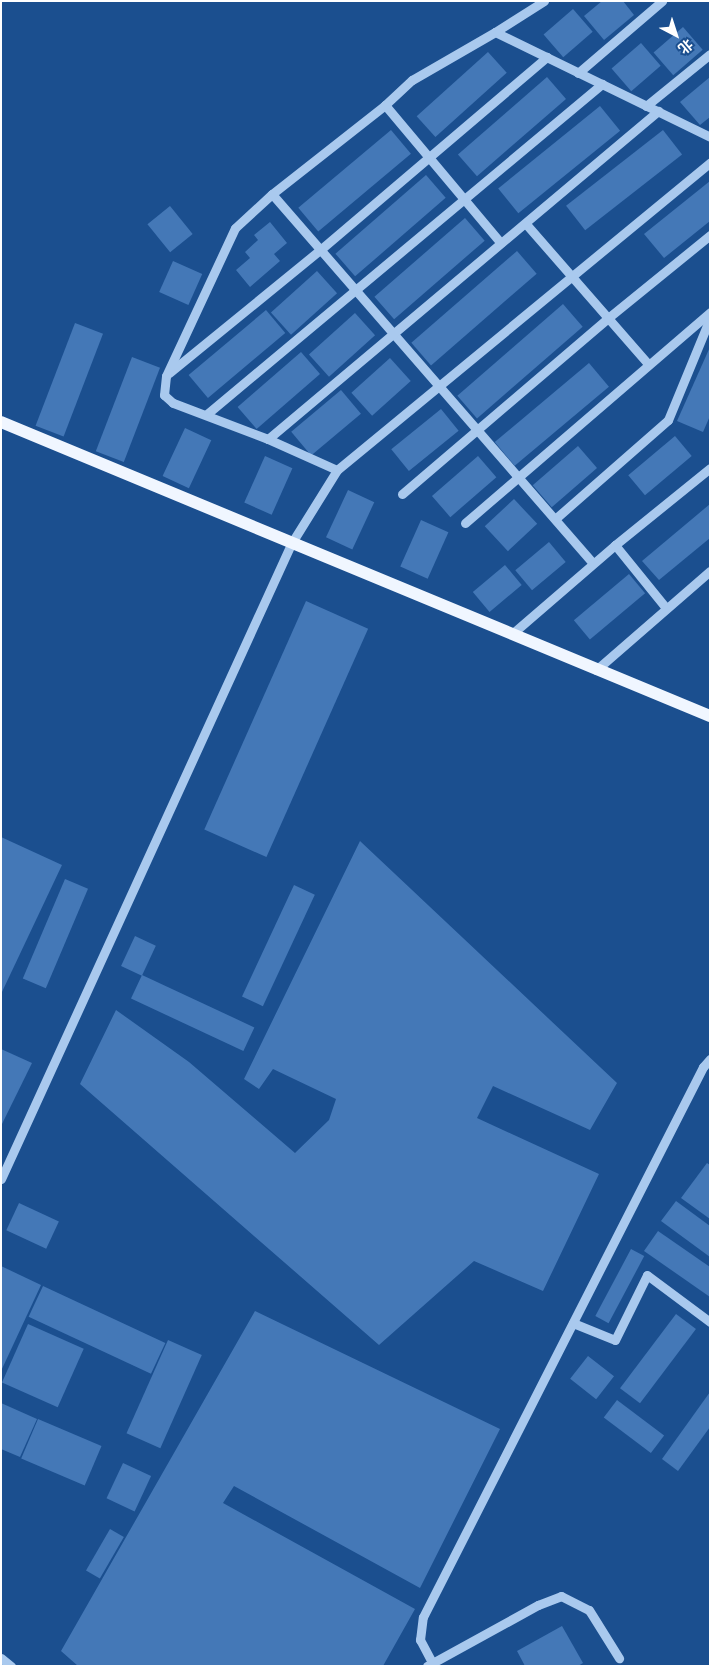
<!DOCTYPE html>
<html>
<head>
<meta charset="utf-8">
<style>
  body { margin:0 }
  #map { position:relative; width:711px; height:1667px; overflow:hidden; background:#1b4f8f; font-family:Arial,"Noto Sans SC",sans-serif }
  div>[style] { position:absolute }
  .building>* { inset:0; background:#4478b7; transform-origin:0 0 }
  .minor>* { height:9px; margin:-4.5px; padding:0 4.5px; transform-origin:4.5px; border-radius:4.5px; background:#a9c9ee }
  .major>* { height:12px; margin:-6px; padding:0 6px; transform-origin:6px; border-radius:6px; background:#f0f6ff }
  span { translate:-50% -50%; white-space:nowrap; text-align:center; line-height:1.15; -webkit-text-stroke:5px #1b4f8f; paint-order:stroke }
  .frame { position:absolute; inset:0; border:2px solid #fff; pointer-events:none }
  .north { position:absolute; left:651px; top:10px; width:50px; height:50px; -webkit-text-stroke:4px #1b4f8f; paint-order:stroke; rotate:140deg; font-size:14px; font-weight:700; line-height:20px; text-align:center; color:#fff }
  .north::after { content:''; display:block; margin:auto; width:18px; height:22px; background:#fff; clip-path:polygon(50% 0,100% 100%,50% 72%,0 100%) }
</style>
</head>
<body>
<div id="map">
  <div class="building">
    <div style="clip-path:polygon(602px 1px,623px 1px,634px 15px,604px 40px,584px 16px)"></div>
    <div style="left:573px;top:9px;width:30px;height:39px;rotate:49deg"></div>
    <div style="left:683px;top:27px;width:30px;height:39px;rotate:49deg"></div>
    <div style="left:641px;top:43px;width:30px;height:39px;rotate:49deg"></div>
    <div style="left:488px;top:52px;width:28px;height:96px;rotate:48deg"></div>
    <div style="left:547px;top:77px;width:29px;height:118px;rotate:49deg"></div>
    <div style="clip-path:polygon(710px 77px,710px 117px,700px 125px,680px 102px)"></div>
    <div style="left:600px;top:106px;width:32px;height:131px;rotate:51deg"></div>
    <div style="left:391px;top:130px;width:31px;height:121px;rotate:50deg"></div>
    <div style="left:663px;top:130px;width:31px;height:123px;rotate:52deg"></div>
    <div style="left:426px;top:175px;width:30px;height:120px;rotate:49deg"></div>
    <div style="clip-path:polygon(710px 181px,710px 221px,664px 258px,644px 234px)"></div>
    <div style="left:170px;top:206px;width:36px;height:29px;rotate:51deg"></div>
    <div style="left:465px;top:218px;width:30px;height:120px;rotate:49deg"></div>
    <div style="clip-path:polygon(270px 222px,287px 243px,274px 254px,280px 261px,250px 287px,236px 270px,250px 258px,245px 252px,258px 240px,254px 235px)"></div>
    <div style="left:517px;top:251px;width:30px;height:140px;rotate:49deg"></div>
    <div style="left:173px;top:261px;width:32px;height:34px;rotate:24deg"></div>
    <div style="left:317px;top:271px;width:30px;height:62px;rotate:48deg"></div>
    <div style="left:563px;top:304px;width:30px;height:140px;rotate:49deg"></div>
    <div style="left:266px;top:310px;width:30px;height:101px;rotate:50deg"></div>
    <div style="left:355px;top:313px;width:30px;height:62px;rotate:48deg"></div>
    <div style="left:75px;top:323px;width:30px;height:110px;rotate:21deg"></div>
    <div style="clip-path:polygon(710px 347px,710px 416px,703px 432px,677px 421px)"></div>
    <div style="left:301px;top:352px;width:29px;height:84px;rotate:49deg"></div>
    <div style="left:132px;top:357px;width:30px;height:101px;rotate:21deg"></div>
    <div style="left:390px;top:358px;width:31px;height:52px;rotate:48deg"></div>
    <div style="left:589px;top:363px;width:31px;height:123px;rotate:50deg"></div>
    <div style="left:341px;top:390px;width:31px;height:65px;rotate:50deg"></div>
    <div style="left:441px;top:409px;width:28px;height:64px;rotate:51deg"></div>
    <div style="left:185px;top:428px;width:29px;height:53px;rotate:25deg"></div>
    <div style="left:675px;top:436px;width:26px;height:61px;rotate:50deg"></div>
    <div style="left:578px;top:446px;width:29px;height:60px;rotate:49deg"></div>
    <div style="left:265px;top:456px;width:30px;height:51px;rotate:24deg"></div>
    <div style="left:478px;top:456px;width:28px;height:61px;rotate:49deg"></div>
    <div style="left:348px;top:490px;width:29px;height:52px;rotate:25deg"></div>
    <div style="left:514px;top:499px;width:34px;height:40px;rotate:47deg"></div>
    <div style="clip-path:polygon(710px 504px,710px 538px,659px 580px,642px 561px)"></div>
    <div style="left:421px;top:520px;width:30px;height:51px;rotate:24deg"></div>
    <div style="left:549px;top:542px;width:26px;height:44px;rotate:50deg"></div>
    <div style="left:505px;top:565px;width:26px;height:42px;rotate:50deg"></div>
    <div style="left:629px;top:574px;width:25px;height:72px;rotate:50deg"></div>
    <div style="left:306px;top:601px;width:68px;height:250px;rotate:24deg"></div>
    <div style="clip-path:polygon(1px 837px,62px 865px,1px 994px)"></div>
    <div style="clip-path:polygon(360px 841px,617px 1083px,590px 1130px,493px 1086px,477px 1118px,599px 1174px,543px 1291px,474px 1261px,379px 1345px,80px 1084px,116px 1010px,189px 1062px,295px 1153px,329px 1120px,336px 1099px,273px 1069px,259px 1089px,244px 1079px)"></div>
    <div style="left:65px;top:879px;width:25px;height:108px;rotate:23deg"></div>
    <div style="left:294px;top:885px;width:23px;height:123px;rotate:25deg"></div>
    <div style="left:135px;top:936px;width:23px;height:33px;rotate:25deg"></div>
    <div style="left:142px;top:975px;width:124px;height:26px;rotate:25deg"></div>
    <div style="clip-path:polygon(1px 1049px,32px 1063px,1px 1126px)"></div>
    <div style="clip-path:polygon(707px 1163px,710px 1165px,710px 1219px,681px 1198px)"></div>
    <div style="clip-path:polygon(676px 1201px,710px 1226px,710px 1257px,661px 1221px)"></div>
    <div style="left:19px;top:1203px;width:44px;height:30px;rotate:25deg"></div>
    <div style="clip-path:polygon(658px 1231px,710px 1267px,710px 1297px,644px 1251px)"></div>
    <div style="left:631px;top:1249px;width:15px;height:76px;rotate:28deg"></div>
    <div style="clip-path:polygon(1px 1266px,41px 1285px,1px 1371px)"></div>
    <div style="left:43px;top:1286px;width:135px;height:34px;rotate:25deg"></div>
    <div style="clip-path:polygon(255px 1311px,500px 1429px,420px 1588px,234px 1486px,223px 1503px,415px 1609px,383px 1666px,78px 1666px,61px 1651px)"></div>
    <div style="left:676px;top:1314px;width:25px;height:93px;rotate:37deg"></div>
    <div style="left:28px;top:1324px;width:61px;height:64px;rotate:24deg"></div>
    <div style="left:168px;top:1340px;width:37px;height:102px;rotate:24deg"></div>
    <div style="left:588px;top:1356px;width:33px;height:29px;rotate:38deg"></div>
    <div style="clip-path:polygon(710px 1392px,710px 1427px,678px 1471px,662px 1459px)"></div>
    <div style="left:617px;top:1400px;width:59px;height:22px;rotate:37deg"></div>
    <div style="clip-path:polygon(1px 1403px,37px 1419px,20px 1457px,1px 1449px)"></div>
    <div style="left:38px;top:1419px;width:69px;height:43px;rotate:23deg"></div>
    <div style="left:123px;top:1463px;width:31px;height:39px;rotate:25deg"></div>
    <div style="left:110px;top:1529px;width:16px;height:48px;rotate:30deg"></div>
    <div style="clip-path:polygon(562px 1626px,583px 1663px,578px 1666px,525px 1666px,517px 1651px)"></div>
  </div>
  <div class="minor">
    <div style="left:495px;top:32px;width:239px;rotate:26deg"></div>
    <div style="left:578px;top:73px;width:111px;rotate:-40.6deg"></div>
    <div style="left:385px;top:105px;width:180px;rotate:50deg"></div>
    <div style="left:646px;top:106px;width:82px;rotate:-39.1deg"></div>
    <div style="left:272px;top:194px;width:489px;rotate:49deg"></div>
    <div style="left:526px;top:224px;width:186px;rotate:48.9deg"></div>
    <div style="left:169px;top:373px;width:195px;rotate:-39.2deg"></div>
    <div style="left:320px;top:250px;width:298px;rotate:-40.4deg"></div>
    <div style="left:207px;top:414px;width:515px;rotate:-39.88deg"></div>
    <div style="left:268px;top:439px;width:510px;rotate:-40.06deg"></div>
    <div style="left:337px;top:470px;width:76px;rotate:-155.8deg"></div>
    <div style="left:268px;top:439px;width:102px;rotate:-159.2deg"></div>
    <div style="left:173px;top:403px;width:12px;rotate:-138deg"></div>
    <div style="left:164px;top:395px;width:19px;rotate:-84deg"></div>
    <div style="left:166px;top:376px;width:163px;rotate:-65deg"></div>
    <div style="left:235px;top:228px;width:50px;rotate:-42.6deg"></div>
    <div style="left:272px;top:194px;width:144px;rotate:-38.2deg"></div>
    <div style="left:385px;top:105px;width:37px;rotate:-43deg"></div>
    <div style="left:412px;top:80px;width:96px;rotate:-30deg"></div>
    <div style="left:495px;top:32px;width:58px;rotate:-32.3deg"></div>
    <div style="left:402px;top:494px;width:271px;rotate:-40.5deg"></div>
    <div style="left:608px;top:318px;width:132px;rotate:-39.1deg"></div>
    <div style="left:555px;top:519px;width:150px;rotate:-41.2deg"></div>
    <div style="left:668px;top:420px;width:110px;rotate:-67.6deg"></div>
    <div style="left:465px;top:523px;width:323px;rotate:-40.7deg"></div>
    <div style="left:615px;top:545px;width:81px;rotate:51deg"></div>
    <div style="left:513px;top:633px;width:135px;rotate:-40.8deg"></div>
    <div style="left:615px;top:545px;width:122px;rotate:-39deg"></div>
    <div style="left:596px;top:670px;width:151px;rotate:-41deg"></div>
    <div style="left:1px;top:1179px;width:698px;rotate:-65.45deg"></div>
    <div style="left:291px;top:544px;width:87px;rotate:-58.1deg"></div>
    <div style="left:337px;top:470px;width:484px;rotate:-39.5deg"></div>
    <div style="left:573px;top:1323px;width:45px;rotate:22deg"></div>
    <div style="left:615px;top:1340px;width:72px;rotate:-63.8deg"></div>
    <div style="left:647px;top:1275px;width:79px;rotate:36.7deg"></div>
    <div style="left:1px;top:1658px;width:13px;rotate:39deg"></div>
    <div style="left:427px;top:1666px;width:127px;rotate:-28.8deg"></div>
    <div style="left:538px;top:1605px;width:25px;rotate:-21deg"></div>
    <div style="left:561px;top:1596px;width:31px;rotate:27deg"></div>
    <div style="left:589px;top:1610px;width:57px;rotate:58deg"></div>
    <div style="left:434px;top:1666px;width:30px;rotate:-118deg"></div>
    <div style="left:420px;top:1640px;width:23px;rotate:-83deg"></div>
    <div style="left:423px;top:1617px;width:617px;rotate:-63.02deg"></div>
    <div style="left:703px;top:1067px;width:11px;rotate:-49deg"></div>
  </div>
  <div class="major">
    <div style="left:1px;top:422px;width:768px;rotate:22.52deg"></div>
  </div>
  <div class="frame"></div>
  <div class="north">北</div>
</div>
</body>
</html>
